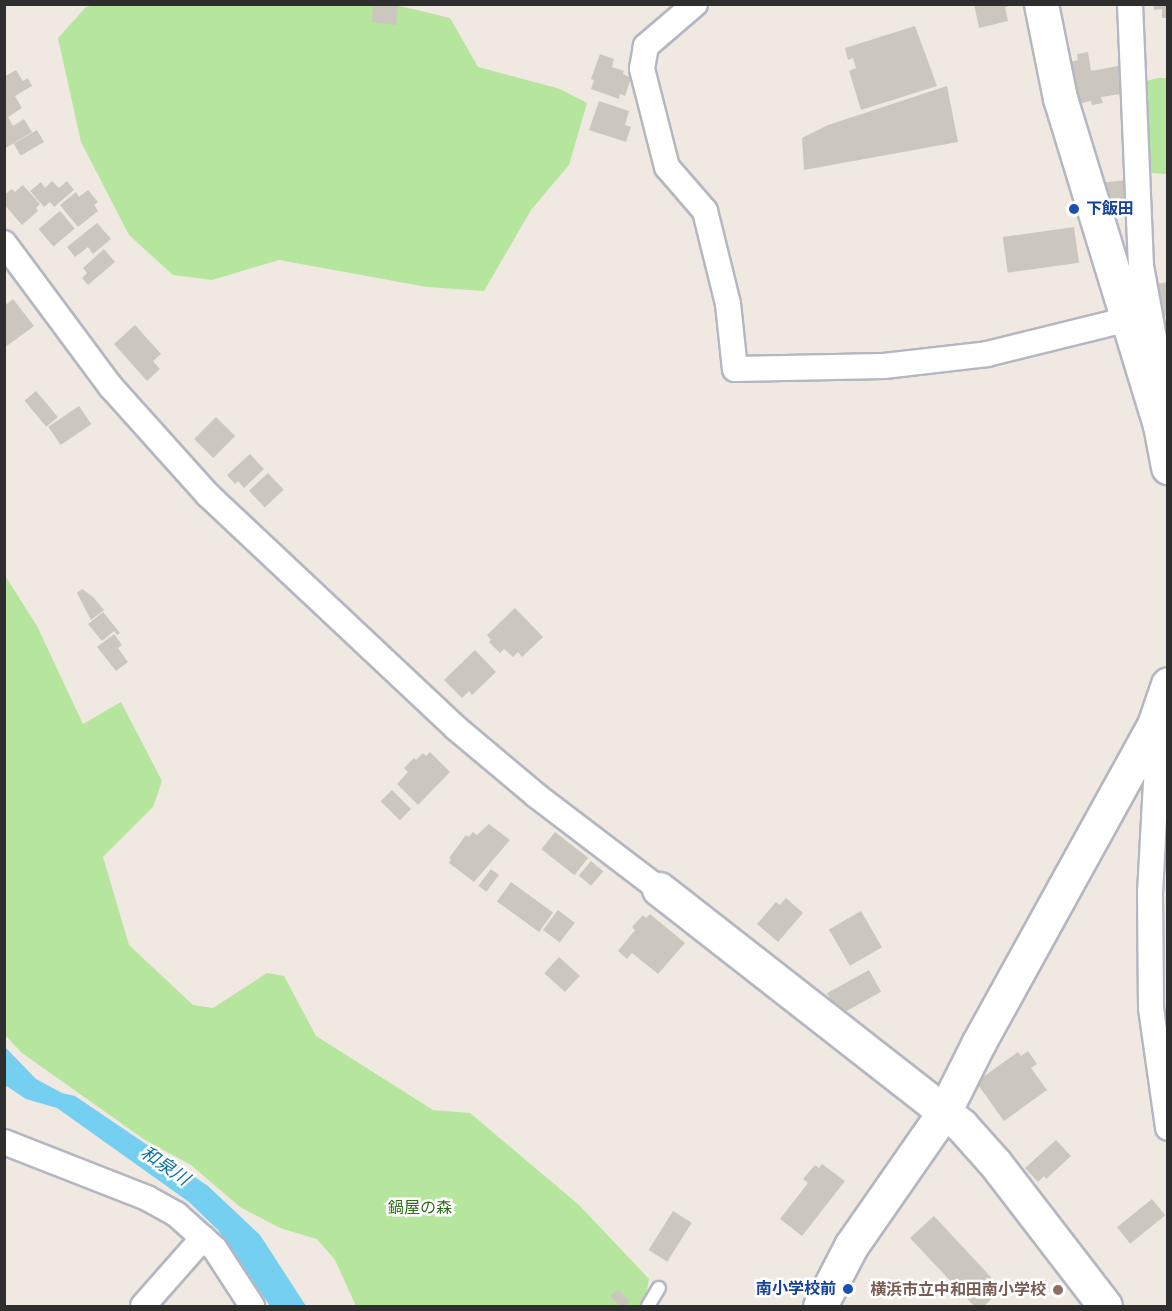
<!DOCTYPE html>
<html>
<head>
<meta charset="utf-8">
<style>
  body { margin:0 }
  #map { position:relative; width:1172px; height:1311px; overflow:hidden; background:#efe9e1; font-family:Rubik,"Noto Sans JP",sans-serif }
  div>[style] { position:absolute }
  .green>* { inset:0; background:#b6e59e }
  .water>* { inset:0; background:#75cff0 }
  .building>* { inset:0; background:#cbc7bf; transform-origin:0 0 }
  .roads { filter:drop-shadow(2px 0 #b4b7c1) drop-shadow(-2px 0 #b4b7c1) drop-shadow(0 2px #b4b7c1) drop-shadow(0 -2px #b4b7c1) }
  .lane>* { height:12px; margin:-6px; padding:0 6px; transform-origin:6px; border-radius:6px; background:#fff }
  .street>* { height:24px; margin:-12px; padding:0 12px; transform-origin:12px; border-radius:12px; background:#fff }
  .secondary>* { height:33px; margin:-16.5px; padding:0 16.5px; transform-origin:16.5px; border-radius:16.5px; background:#fff }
  .dots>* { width:16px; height:16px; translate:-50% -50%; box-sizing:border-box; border:3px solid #fff; border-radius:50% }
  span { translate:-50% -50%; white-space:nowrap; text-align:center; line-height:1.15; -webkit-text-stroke:5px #fff; paint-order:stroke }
  .transit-label { font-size:16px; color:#164399; font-weight:700 }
  .left { translate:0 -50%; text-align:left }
  .right { translate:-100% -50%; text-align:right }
  .park-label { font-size:16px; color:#2c6e1b }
  .education-label { font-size:16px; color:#785e54; font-weight:700 }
  .water-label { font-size:18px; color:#0d6fa3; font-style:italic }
  .frame { position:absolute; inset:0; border:6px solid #2e2e2e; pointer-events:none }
</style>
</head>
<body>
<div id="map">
  <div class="green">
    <div style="clip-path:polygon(95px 5px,396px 5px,450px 18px,478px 67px,560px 89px,587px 103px,569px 165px,531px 210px,484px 291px,427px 287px,279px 260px,212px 280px,173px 275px,129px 235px,81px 142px,58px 38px,86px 7px)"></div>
    <div style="clip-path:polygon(1158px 78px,1167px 78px,1167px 174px,1150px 173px,1144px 127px,1143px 82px)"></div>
    <div style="clip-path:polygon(4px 574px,37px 626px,83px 724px,121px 702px,162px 781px,153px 807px,103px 857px,129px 945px,193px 1005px,213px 1008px,267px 973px,284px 976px,316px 1036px,433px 1110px,470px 1113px,579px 1205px,649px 1279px,644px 1306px,356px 1306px,335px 1260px,317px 1239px,280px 1228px,240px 1207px,191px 1165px,145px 1140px,22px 1053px,5px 1035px)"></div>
  </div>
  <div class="water">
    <div style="clip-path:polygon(4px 1046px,36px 1079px,62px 1093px,75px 1096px,208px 1186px,260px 1235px,306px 1306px,270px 1306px,218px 1230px,189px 1202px,57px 1108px,26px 1099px,5px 1085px)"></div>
  </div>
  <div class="building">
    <div style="clip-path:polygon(373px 4px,398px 4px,396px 25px,372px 22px)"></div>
    <div style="clip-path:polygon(974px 4px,1014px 4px,1014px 5px,1005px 7px,1008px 21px,979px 28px)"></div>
    <div style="clip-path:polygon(1154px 4px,1168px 4px,1168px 18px,1162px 18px,1162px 9px,1154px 10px)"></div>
    <div style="clip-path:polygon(915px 26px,937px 86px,861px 110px,849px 71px,856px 68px,853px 58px,848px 60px,845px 48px)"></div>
    <div style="clip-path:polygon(1088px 52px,1091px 71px,1123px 65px,1128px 93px,1101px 97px,1103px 103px,1092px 105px,1091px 101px,1077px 104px,1069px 62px,1078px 60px,1077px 54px)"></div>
    <div style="clip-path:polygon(600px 54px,614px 59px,612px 67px,624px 71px,623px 74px,631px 78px,625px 96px,620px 94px,619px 99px,591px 89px,594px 80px,591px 79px)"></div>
    <div style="clip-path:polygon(16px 70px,23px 81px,28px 78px,32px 86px,15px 96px,22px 108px,8px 117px,13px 126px,24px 119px,32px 132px,4px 149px,4px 77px)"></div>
    <div style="clip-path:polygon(947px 86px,958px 142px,804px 170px,802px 138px,828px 125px)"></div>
    <div style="clip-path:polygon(599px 101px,629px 111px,625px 125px,631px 127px,626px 142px,589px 130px)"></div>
    <div style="left:37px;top:130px;width:14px;height:27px;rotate:60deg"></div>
    <div style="clip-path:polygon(1126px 180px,1126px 213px,1114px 215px,1100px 183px)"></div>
    <div style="clip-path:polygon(52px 181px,59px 188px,67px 181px,74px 190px,54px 207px,50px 202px,44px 207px,30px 191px,41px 182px,45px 188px)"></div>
    <div style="clip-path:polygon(23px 185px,40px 204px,36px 208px,38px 211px,22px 225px,4px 204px,4px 195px,12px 189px,15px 192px)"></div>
    <div style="clip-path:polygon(88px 190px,98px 202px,94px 205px,98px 211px,78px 227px,60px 205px,76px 192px,79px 197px)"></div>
    <div style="left:60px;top:211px;width:23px;height:28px;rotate:50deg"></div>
    <div style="clip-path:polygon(97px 223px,111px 239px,93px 254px,88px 247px,75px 257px,67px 247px)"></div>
    <div style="left:1074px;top:227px;width:36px;height:72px;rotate:82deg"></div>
    <div style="clip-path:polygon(104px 249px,115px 262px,88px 285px,82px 278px,87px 273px,83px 268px)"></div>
    <div style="clip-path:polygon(1168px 282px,1168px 315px,1164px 316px,1157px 284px)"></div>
    <div style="clip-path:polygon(13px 299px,34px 326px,4px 348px,4px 306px)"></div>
    <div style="clip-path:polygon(135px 325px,161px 354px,153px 361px,160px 369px,147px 381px,114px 344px)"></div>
    <div style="left:36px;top:391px;width:34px;height:15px;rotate:50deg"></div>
    <div style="left:79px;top:406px;width:22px;height:37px;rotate:56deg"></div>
    <div style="left:216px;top:417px;width:27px;height:31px;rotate:45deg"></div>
    <div style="clip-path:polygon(250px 454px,264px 469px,244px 488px,238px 481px,235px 484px,227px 475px)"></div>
    <div style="left:268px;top:473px;width:23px;height:26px;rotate:47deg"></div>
    <div style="clip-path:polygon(82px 589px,93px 597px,104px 610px,91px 620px,77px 593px)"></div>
    <div style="clip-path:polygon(515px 608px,543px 637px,522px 657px,518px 652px,513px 657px,504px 649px,500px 653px,489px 642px,491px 640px,487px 635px)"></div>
    <div style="clip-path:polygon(103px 612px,120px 633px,117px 635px,114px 631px,102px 641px,88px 624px)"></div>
    <div style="clip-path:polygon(114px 634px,122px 645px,118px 648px,128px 662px,116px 671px,97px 647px)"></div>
    <div style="clip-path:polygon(475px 650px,496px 672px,472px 695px,469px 691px,462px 698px,444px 680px)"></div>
    <div style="clip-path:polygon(430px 752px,450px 772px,418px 805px,397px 784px,408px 772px,404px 768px,414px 758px,416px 760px,423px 753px,426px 756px)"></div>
    <div style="left:392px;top:790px;width:27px;height:16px;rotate:45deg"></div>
    <div style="clip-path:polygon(489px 824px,510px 840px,474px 882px,449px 863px,451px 859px,449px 858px,466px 835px,469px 837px,473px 832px,477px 835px)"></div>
    <div style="left:555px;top:832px;width:42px;height:22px;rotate:38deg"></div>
    <div style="left:591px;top:861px;width:16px;height:19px;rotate:40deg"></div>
    <div style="left:491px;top:869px;width:10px;height:21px;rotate:37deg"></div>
    <div style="left:511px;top:882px;width:52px;height:24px;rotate:36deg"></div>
    <div style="clip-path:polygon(786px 898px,803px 913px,778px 942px,757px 924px,776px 902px,780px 905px)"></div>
    <div style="left:558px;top:910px;width:21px;height:25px;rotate:37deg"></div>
    <div style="left:861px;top:911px;width:42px;height:37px;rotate:60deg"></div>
    <div style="clip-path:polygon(650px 914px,685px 943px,658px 974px,632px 953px,627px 959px,618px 951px,635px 930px,632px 927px,643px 915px,646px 918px)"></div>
    <div style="left:559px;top:957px;width:28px;height:22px;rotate:42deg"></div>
    <div style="left:869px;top:970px;width:25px;height:48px;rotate:61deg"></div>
    <div style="clip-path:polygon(1028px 1051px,1037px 1064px,1031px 1068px,1047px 1090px,1004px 1121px,976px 1082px,1018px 1052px,1021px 1056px)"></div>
    <div style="clip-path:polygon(1056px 1140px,1071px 1156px,1046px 1179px,1044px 1176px,1038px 1182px,1025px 1168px)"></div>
    <div style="clip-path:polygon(822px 1164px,845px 1181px,802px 1236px,780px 1219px,808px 1183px,803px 1179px,815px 1165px,819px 1168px)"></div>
    <div style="left:1152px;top:1199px;width:21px;height:45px;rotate:51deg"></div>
    <div style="left:673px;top:1211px;width:22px;height:46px;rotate:32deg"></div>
    <div style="clip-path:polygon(934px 1216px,1002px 1289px,984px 1306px,974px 1306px,910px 1238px)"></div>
    <div style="clip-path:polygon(618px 1289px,630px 1302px,624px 1306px,620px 1306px,610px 1296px)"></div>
  </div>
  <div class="roads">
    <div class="lane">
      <div style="left:648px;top:1306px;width:21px;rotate:-59deg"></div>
    </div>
    <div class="street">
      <div style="left:695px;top:4px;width:65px;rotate:139.4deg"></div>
      <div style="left:646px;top:46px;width:23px;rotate:100deg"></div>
      <div style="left:642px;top:69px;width:101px;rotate:75.7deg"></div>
      <div style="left:667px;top:167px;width:58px;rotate:49.2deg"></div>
      <div style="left:705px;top:211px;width:96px;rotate:76.1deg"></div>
      <div style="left:728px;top:304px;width:65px;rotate:83.9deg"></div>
      <div style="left:735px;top:369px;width:149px;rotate:-1.2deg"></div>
      <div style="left:884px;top:366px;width:104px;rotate:-6.6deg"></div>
      <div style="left:987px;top:354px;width:145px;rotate:-13.9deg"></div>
      <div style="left:1130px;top:4px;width:262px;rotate:87.6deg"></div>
      <div style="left:1141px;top:266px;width:118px;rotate:79.7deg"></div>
      <div style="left:4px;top:243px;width:179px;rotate:53.4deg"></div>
      <div style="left:111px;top:387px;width:145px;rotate:48.1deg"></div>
      <div style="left:208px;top:495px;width:340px;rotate:43.2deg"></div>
      <div style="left:456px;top:728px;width:106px;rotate:40deg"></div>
      <div style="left:537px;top:796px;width:153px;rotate:37.3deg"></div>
      <div style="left:1154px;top:725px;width:39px;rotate:86deg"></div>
      <div style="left:1157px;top:764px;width:128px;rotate:93.1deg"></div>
      <div style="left:1150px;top:892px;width:116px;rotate:89.5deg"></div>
      <div style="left:1151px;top:1008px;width:121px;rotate:81.9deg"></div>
      <div style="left:4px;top:1142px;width:154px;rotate:21.4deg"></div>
      <div style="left:147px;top:1198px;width:33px;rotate:29deg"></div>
      <div style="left:176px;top:1214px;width:52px;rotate:41.9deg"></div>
      <div style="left:215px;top:1249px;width:68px;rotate:57deg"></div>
      <div style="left:143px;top:1306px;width:91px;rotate:-48.6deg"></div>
    </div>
    <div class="secondary">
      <div style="left:1041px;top:4px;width:96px;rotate:78.6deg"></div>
      <div style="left:1060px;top:98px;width:342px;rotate:73deg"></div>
      <div style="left:1160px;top:425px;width:43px;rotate:79.2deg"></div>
      <div style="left:659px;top:889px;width:383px;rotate:38deg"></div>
      <div style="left:961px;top:1125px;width:51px;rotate:48.2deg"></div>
      <div style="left:995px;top:1163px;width:180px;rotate:52.4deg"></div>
      <div style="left:820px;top:1306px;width:68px;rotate:-62.7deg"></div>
      <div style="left:851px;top:1246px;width:163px;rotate:-55.2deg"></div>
      <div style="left:944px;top:1112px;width:76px;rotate:-63.4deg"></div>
      <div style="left:978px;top:1044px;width:364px;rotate:-61.1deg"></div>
      <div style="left:1154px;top:725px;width:43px;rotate:-71.1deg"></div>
    </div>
  </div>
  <div class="dots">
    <div style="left:1074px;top:209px;background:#1a4fb4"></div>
    <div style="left:848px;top:1289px;background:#1a4fb4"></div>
    <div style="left:1058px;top:1290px;background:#8d6e63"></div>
  </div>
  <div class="transit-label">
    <span class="left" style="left:1086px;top:209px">下飯田</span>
    <span class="right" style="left:836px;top:1289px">南小学校前</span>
  </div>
  <div class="park-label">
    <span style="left:420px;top:1208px">鍋屋の森</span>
  </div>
  <div class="education-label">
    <span class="right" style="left:1046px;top:1290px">横浜市立中和田南小学校</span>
  </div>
  <div class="water-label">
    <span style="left:165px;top:1166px;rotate:34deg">和泉川</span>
  </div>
  <div class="frame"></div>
</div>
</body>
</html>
